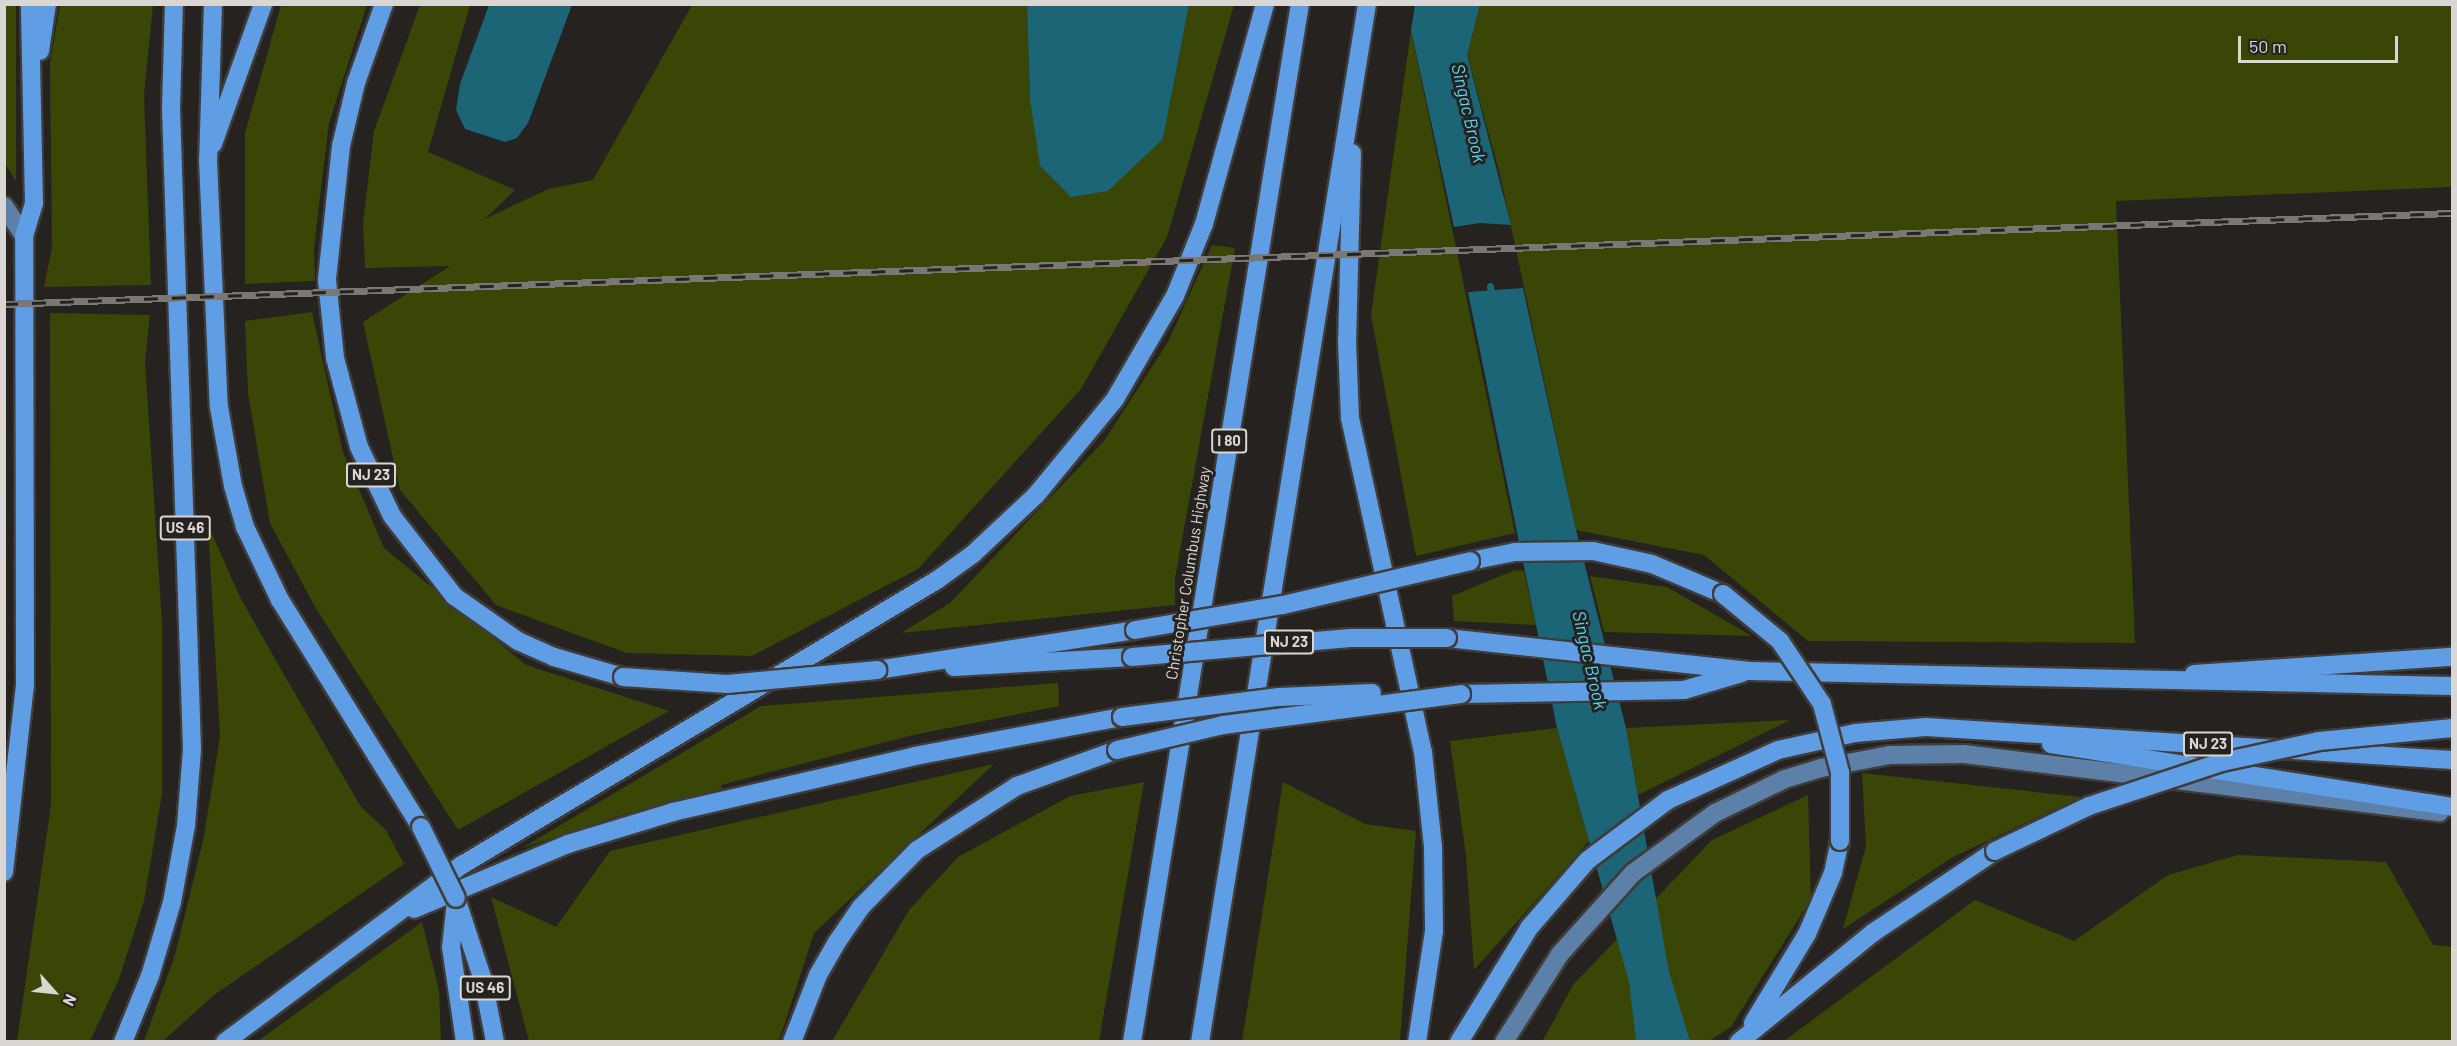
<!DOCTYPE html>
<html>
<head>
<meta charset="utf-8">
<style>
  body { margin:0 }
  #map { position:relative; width:2457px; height:1046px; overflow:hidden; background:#26221f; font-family:Barlow,sans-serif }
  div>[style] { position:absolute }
  .green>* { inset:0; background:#394605 }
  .water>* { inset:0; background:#1c6576 }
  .stream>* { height:7px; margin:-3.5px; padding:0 3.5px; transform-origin:3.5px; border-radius:3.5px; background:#1c6576 }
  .roads { filter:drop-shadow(2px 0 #3f3c3a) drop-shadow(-2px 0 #3f3c3a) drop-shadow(0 2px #3f3c3a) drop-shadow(0 -2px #3f3c3a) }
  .major>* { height:18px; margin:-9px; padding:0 9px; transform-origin:9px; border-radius:9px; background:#5d80a9 }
  .highway>* { height:18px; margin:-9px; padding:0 9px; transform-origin:9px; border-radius:9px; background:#5f9de4 }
  .rail>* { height:7px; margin-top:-3.5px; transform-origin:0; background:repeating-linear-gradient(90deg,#26221f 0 14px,#7b7775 0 28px); box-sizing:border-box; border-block:2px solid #7b7775 }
  .bridges { filter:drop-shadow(2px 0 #3f3c3a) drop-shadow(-2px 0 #3f3c3a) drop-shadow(0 2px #3f3c3a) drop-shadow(0 -2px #3f3c3a) }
  .highway-bridge>* { height:18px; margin:-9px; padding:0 9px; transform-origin:9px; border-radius:9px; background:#5f9de4 }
  span { translate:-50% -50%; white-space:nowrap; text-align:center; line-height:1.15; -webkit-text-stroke:6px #26221f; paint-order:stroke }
  .shield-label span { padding:2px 4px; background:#26221f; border:2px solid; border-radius:4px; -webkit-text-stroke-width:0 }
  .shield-label { font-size:15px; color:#d9d6d4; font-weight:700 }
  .street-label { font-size:16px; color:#d9d6d4 }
  .water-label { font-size:18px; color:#51d7f8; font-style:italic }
  .frame { position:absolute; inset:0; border:6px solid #d9d6d4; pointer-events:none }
  .north { position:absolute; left:24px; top:962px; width:60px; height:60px; -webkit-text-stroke:4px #26221f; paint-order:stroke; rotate:117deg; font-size:16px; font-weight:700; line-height:24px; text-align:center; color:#d9d6d4 }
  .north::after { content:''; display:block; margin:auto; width:21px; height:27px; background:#d9d6d4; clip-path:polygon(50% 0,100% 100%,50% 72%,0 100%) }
  .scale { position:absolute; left:2238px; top:36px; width:160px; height:27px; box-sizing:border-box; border:3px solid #d9d6d4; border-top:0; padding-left:8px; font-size:18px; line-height:21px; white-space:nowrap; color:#d9d6d4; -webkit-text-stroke:4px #26221f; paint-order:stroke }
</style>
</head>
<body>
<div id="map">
  <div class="green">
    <div style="clip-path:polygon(4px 5px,16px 5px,16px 181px,5px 164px)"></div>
    <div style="clip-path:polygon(60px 5px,153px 5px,144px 95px,151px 285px,44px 287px,52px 247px,50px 63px)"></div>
    <div style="clip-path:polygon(281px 5px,367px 5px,329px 123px,314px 247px,315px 281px,245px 284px,245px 133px)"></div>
    <div style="clip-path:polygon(420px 5px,470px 5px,428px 152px,515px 190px,485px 219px,548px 189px,593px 180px,692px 5px,1027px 5px,1030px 99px,1163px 139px,1189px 5px,1234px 5px,1167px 237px,1081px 389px,918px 569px,752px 656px,627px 653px,496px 605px,400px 490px,363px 322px,450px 266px,365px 268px,363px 223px,374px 131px)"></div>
    <div style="clip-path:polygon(1480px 5px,2452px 5px,2452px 187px,2116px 201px,2135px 643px,1808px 641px,1704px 555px,1576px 530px,1500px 175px,1467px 55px)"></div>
    <div style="clip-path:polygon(1411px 30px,1515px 533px,1416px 556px,1371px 315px)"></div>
    <div style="clip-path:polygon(1212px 245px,1235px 248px,1175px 578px,1175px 605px,901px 633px,950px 603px,1104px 441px,1168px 342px)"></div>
    <div style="clip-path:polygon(312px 312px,343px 452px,384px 548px,526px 665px,669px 711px,458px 830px,315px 607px,270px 523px,248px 393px,245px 321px)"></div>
    <div style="clip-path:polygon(50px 313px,150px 315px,145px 361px,162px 622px,162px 794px,144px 901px,119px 979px,90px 1041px,17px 1041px,51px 805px)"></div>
    <div style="clip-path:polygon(208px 525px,240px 597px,279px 666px,361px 807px,386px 830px,404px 864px,214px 995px,163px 1041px,144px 1041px,175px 955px,203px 841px,220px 737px)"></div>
    <div style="clip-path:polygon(1515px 570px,1524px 571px,1536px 625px,1454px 621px,1452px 596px)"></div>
    <div style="clip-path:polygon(1590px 576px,1667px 587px,1752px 636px,1604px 632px)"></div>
    <div style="clip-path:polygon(1058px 683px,1059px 706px,913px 735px,721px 785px,722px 789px,619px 816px,522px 848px,761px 706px)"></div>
    <div style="clip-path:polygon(1790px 720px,1638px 795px,1626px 728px)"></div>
    <div style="clip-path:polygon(1557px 728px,1589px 841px,1474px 970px,1466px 856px,1450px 741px)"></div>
    <div style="clip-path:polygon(994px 764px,814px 933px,779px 1041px,529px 1041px,491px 897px,556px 927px,610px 851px)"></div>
    <div style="clip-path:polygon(1862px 773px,2081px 797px,1953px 857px,1843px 929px,1866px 846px)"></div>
    <div style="clip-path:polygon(1144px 782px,1099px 1041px,832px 1041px,909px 910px,958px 857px,1070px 796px)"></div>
    <div style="clip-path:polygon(1283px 782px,1365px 824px,1416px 831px,1400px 1041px,1242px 1041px)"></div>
    <div style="clip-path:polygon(1808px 795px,1811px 899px,1731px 1027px,1709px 1041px,1542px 1042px,1573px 985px,1712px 840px)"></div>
    <div style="clip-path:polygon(2238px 855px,2386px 862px,2433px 945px,2452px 947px,2452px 1041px,1784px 1041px,1975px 900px,2074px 941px,2168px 875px)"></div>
    <div style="clip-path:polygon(422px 922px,439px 990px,441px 1041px,258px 1041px)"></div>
  </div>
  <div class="water">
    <div style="clip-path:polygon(489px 5px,572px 5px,528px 123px,517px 138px,505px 142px,465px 129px,456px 110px,460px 84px)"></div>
    <div style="clip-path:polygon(1027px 5px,1189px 5px,1163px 139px,1108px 191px,1071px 197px,1040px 166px,1030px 99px)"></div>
    <div style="clip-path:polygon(1415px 5px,1480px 5px,1467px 55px,1511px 225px,1480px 223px,1454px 227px,1411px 30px)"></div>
    <div style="clip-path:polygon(1523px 288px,1576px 530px,1626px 728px,1669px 972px,1690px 1041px,1636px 1041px,1629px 982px,1557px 728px,1468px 292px)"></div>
  </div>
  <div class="stream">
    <div style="left:1490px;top:286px;width:13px;rotate:81deg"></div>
  </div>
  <div class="roads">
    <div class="major">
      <div style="left:4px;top:206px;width:36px;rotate:56deg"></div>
      <div style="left:1504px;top:1042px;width:104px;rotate:-57.5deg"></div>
      <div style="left:1560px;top:954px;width:109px;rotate:-48deg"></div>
      <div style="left:1633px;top:873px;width:102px;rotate:-36.2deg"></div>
      <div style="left:1715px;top:813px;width:78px;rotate:-25.9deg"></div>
      <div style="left:1785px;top:779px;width:38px;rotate:-17deg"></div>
      <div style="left:1821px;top:768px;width:70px;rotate:-10.7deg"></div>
      <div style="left:1890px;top:755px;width:74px;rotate:-0.8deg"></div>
      <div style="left:1964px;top:754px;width:479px;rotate:7deg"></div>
    </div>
    <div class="highway">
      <div style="left:213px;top:4px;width:156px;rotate:91.8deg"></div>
      <div style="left:208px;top:160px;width:247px;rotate:87.5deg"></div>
      <div style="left:219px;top:407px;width:80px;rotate:80deg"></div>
      <div style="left:233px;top:486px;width:43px;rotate:73.7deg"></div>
      <div style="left:245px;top:527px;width:81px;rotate:64.4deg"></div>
      <div style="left:280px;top:600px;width:267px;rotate:58.2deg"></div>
      <div style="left:384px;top:4px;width:84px;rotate:109.5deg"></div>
      <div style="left:356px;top:83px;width:65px;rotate:103.4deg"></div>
      <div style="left:341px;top:146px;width:135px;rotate:96deg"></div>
      <div style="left:327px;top:280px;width:78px;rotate:84.1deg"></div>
      <div style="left:335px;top:358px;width:92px;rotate:74.9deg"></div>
      <div style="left:359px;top:447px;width:76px;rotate:64.4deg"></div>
      <div style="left:392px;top:516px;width:101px;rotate:52.2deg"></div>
      <div style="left:454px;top:596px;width:78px;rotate:35.1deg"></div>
      <div style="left:518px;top:641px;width:39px;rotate:24deg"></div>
      <div style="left:554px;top:657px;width:72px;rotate:16.2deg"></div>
      <div style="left:40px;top:51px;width:48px;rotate:-81.5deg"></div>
      <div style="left:213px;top:144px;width:149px;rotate:-70.3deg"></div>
      <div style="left:1352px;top:153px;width:188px;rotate:91.5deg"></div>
      <div style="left:1347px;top:341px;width:77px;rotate:87.8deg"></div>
      <div style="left:1350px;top:418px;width:342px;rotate:77.7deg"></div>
      <div style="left:1423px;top:752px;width:96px;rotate:84deg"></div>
      <div style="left:1433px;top:847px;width:84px;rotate:89.3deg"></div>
      <div style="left:1434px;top:931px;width:112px;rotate:98.7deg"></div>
      <div style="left:1470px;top:561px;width:46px;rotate:-11.3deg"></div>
      <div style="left:1515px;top:552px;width:78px;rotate:-0.7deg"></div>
      <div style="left:1593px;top:551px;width:60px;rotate:12.4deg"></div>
      <div style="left:1652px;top:564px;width:77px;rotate:22.9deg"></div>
      <div style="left:1447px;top:638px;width:305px;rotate:6.2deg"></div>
      <div style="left:1750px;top:671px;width:702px;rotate:1.22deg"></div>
      <div style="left:954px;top:667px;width:178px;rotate:-3.2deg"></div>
      <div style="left:877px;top:670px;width:261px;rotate:-8.8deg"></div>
      <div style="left:2194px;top:674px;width:259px;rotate:-3.8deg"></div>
      <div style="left:1461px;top:694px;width:223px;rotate:-1deg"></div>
      <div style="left:1684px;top:690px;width:60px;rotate:-16.3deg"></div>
      <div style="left:2051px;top:744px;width:406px;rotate:8.9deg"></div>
      <div style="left:4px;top:872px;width:187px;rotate:-83.6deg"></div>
      <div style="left:25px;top:686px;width:450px;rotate:-90.1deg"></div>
      <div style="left:24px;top:236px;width:34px;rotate:-73deg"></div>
      <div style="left:34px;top:203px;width:199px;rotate:-91.2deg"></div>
      <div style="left:456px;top:898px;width:86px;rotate:71.8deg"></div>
      <div style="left:483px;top:980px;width:63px;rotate:79deg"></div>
      <div style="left:456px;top:901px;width:46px;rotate:96.2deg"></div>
      <div style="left:451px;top:947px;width:96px;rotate:81.6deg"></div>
      <div style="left:414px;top:909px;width:167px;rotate:-22.9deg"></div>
      <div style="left:568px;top:844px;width:110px;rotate:-16.9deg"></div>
      <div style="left:673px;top:812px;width:248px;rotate:-13deg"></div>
      <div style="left:915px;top:756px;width:211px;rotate:-10.7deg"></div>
      <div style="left:1753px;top:1023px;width:104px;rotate:-58.8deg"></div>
      <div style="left:1807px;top:934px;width:66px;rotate:-66.9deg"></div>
      <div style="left:1833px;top:873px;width:33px;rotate:-78deg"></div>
      <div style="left:123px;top:1042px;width:71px;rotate:-67.8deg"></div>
      <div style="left:150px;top:976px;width:77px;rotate:-73.4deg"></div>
      <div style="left:172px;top:902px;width:77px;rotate:-79.6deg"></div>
      <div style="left:186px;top:826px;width:77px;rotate:-85.5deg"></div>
      <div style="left:192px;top:749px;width:640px;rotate:-91.88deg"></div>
      <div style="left:171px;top:109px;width:105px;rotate:-88.4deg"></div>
      <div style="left:225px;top:1042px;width:296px;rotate:-36.8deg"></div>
      <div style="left:462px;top:865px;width:554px;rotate:-30.96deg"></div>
      <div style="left:937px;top:580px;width:44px;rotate:-35.8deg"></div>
      <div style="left:973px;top:554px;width:86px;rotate:-43.1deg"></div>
      <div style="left:1036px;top:495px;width:124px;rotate:-50.5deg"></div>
      <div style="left:1115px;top:399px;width:119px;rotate:-59.8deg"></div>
      <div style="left:1175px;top:296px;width:78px;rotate:-68.1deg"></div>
      <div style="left:1204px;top:224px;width:228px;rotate:-74.5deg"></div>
      <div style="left:792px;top:1042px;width:72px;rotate:-68.8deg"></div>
      <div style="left:818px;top:975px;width:38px;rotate:-60deg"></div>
      <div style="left:837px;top:942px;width:42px;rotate:-55.6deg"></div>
      <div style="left:861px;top:907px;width:80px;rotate:-45.5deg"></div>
      <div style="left:917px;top:850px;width:119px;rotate:-32.6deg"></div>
      <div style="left:1017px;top:786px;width:106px;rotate:-19.8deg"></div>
      <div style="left:1132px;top:1042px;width:1052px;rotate:-80.81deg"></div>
      <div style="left:1200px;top:1042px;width:1051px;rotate:-80.86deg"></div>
      <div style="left:1459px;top:1042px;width:134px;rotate:-58.4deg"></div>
      <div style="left:1529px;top:928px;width:90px;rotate:-49.1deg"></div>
      <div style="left:1588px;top:860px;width:100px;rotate:-36.9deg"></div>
      <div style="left:1668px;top:800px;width:121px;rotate:-24.4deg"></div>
      <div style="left:1778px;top:750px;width:79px;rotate:-12.4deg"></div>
      <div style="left:1855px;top:733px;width:71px;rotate:-4.8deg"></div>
      <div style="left:1926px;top:727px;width:527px;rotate:3.59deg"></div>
      <div style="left:1739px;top:1042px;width:174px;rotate:-39.2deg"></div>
      <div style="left:1874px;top:932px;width:146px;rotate:-33.8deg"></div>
    </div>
  </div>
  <div class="rail">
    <div style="left:4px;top:304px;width:2450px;rotate:-2.13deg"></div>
  </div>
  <div class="bridges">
    <div class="highway-bridge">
      <div style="left:1723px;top:594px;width:74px;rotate:39.5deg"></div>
      <div style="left:1780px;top:641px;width:76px;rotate:56.3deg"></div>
      <div style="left:1822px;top:704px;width:70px;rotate:75.2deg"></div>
      <div style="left:1840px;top:772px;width:69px;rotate:90deg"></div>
      <div style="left:1135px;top:630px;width:150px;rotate:-9.6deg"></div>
      <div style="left:1283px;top:605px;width:192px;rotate:-13.2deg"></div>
      <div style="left:1132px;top:657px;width:219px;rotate:-5deg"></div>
      <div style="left:1350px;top:638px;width:97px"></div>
      <div style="left:623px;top:677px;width:104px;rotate:3.9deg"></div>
      <div style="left:727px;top:684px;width:151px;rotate:-5.3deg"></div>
      <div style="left:1122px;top:717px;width:158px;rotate:-7.3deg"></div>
      <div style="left:1279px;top:697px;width:93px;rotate:-2.5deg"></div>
      <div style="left:1117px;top:750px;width:109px;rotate:-13.3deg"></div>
      <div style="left:1223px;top:725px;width:240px;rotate:-7.4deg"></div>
      <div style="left:421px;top:827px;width:79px;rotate:63.8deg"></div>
      <div style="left:1995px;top:851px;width:104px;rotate:-25.6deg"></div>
      <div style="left:2089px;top:806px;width:140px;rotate:-18.3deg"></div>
      <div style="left:2222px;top:762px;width:99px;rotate:-12.2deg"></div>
      <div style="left:2319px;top:741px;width:134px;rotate:-5.6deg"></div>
    </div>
  </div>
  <div class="shield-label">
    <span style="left:1229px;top:441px">I 80</span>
    <span style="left:371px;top:475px">NJ 23</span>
    <span style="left:185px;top:528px">US 46</span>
    <span style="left:1289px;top:642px">NJ 23</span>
    <span style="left:2208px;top:744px">NJ 23</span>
    <span style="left:485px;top:988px">US 46</span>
  </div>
  <div class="street-label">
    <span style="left:1188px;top:573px;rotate:-81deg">Christopher Columbus Highway</span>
  </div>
  <div class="water-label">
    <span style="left:1469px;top:113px;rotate:77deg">Singac Brook</span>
    <span style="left:1590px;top:660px;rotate:77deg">Singac Brook</span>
  </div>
  <div class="frame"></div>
  <div class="north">N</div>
  <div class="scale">50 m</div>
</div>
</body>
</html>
